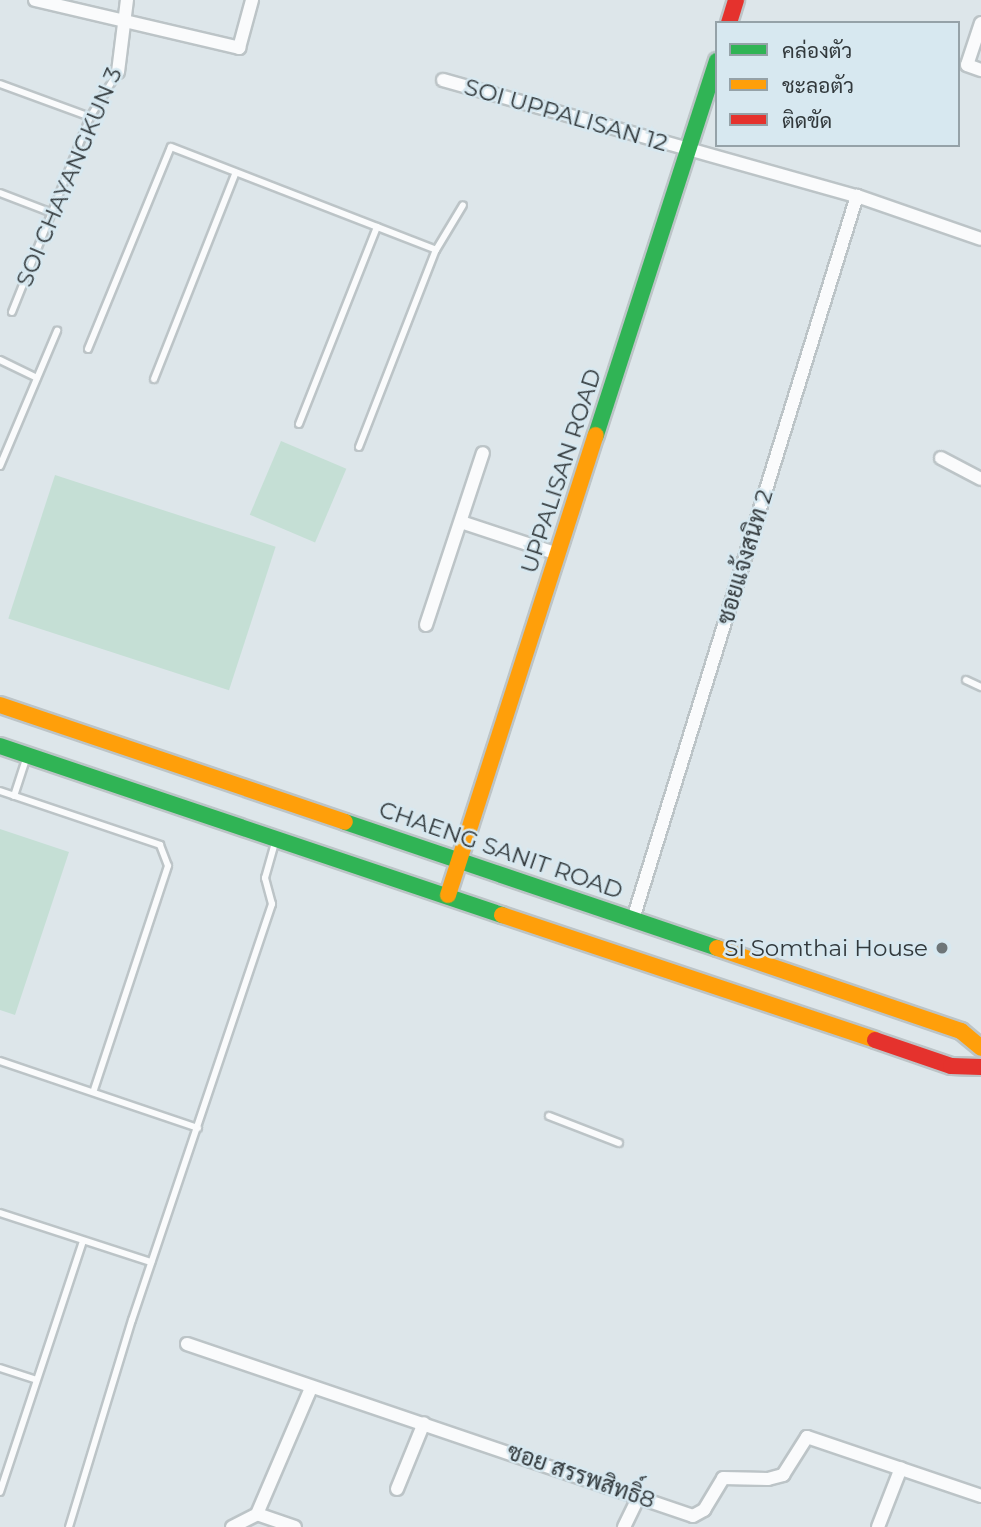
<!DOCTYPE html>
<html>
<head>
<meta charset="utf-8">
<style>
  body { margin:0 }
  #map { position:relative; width:981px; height:1527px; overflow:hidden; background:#dde6ea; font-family:Montserrat,Sarabun,sans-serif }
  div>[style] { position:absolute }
  .green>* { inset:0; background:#c5dfd5; transform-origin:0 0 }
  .roads { filter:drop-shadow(2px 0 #bcc4c7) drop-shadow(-2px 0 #bcc4c7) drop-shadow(0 2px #bcc4c7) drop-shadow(0 -2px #bcc4c7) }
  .lane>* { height:6px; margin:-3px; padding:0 3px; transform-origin:3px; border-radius:3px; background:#fafbfc }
  .street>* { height:12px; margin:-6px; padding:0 6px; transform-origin:6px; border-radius:6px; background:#fafbfc }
  .fast>* { height:16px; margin:-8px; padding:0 8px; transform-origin:8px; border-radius:8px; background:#30b455 }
  .slow>* { height:16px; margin:-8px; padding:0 8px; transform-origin:8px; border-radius:8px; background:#ff9f0a }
  .jam>* { height:16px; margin:-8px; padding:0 8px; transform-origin:8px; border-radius:8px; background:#e5322d }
  .dots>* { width:19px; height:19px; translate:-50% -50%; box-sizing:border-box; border:4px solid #d7e8f0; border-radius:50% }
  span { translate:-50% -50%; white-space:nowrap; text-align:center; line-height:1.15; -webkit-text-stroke:5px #d7e8f0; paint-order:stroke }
  .street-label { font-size:23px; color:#32393c }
  .poi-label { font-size:23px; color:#32393c }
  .right { translate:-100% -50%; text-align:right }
  .legend { position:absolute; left:715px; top:21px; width:245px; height:126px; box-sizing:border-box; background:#d7e8f0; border:2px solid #95a2a8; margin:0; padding:9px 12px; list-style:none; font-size:21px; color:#32393c }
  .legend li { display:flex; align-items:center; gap:14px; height:35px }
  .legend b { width:35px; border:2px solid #95a2a8 }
</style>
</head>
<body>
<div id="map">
  <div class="green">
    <div style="left:281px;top:441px;width:71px;height:80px;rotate:23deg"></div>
    <div style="left:55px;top:475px;width:232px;height:151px;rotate:18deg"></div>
    <div style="clip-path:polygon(0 829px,69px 852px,15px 1015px,0 1010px)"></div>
  </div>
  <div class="roads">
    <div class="lane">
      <div style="left:0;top:84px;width:96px;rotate:20.1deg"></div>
      <div style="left:0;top:193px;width:56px;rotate:21deg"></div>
      <div style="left:12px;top:312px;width:210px;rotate:-68.2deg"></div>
      <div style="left:90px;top:117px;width:53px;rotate:-58.1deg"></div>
      <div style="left:88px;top:349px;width:218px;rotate:-67.7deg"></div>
      <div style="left:171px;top:147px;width:284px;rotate:21.2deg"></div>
      <div style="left:0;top:360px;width:41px;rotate:25.9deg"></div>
      <div style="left:154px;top:379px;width:220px;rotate:-68.4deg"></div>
      <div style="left:299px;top:424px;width:212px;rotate:-68.4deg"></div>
      <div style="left:359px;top:447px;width:212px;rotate:-68.7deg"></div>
      <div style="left:436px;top:250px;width:52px;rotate:-59deg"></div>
      <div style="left:0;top:466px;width:147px;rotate:-67.1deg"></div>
      <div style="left:966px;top:680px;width:17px;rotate:25deg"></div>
      <div style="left:0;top:791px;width:169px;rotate:18.6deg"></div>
      <div style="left:160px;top:845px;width:22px;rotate:69deg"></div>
      <div style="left:168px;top:866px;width:236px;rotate:108.3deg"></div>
      <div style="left:14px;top:796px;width:40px;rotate:-72deg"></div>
      <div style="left:0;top:1061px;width:209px;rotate:18.7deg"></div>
      <div style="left:549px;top:1116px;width:75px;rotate:21.1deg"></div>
      <div style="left:0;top:1213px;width:159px;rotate:18deg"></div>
      <div style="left:0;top:1368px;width:38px;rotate:18deg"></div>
      <div style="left:0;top:1492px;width:264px;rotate:-71.7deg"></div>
      <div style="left:69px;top:1527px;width:216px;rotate:-73.1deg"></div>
      <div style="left:132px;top:1320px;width:439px;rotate:-71.4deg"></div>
      <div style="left:272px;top:904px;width:27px;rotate:-105deg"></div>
      <div style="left:265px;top:878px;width:41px;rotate:-74.2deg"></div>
    </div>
    <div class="street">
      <div style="left:35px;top:0;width:210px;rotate:13.2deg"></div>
      <div style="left:239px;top:48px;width:50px;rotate:-74.8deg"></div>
      <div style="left:981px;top:23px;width:44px;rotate:108.4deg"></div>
      <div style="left:967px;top:65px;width:15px;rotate:20deg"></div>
      <div style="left:118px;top:72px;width:73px;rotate:-82.9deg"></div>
      <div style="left:443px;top:80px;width:430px;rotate:15.7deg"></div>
      <div style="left:857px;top:196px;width:131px;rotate:19.1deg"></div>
      <div style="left:941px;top:458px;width:45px;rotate:27.7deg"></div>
      <div style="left:461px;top:522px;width:102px;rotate:18.3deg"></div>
      <div style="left:426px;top:625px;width:181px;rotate:-71.7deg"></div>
      <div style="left:633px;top:919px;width:757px;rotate:-72.79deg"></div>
      <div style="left:187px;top:1344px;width:534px;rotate:18.77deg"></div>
      <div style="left:693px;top:1516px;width:13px;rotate:-29deg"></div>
      <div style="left:704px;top:1510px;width:37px;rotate:-59deg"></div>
      <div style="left:723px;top:1478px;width:45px;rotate:1.3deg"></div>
      <div style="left:768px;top:1479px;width:16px;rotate:-15deg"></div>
      <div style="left:783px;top:1475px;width:45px;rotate:-57.7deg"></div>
      <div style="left:807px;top:1437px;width:184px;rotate:18.7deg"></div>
      <div style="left:397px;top:1489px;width:71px;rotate:-67.8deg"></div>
      <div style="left:257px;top:1514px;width:40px;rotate:18.9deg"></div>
      <div style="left:232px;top:1527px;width:28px;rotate:-27deg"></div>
      <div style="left:257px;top:1514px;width:137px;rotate:-66.8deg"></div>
      <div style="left:624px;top:1527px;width:34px;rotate:-64deg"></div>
      <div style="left:878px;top:1527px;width:63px;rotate:-68.7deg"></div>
    </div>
    <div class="fast">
      <div style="left:596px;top:435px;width:393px;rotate:-72.1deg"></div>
      <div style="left:0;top:746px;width:530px;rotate:18.61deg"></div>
      <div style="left:345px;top:822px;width:393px;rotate:18.7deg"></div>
    </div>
    <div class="slow">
      <div style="left:0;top:705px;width:364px;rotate:18.7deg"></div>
      <div style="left:448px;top:895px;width:483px;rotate:-72.2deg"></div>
      <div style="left:502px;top:915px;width:393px;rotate:18.5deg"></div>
      <div style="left:717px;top:948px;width:258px;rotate:18.8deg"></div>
      <div style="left:961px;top:1031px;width:26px;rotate:40deg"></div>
    </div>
    <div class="jam">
      <div style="left:729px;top:23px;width:24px;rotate:-73deg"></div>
      <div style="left:875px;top:1040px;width:80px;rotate:18.9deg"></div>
      <div style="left:951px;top:1066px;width:30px;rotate:2deg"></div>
    </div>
  </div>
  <div class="dots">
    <div style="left:942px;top:948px;background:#6e7679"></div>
  </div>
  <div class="street-label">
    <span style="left:566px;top:115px;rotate:16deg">SOI UPPALISAN 12</span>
    <span style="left:69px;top:177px;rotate:-67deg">SOI CHAYANGKUN 3</span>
    <span style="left:561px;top:471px;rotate:-72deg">UPPALISAN ROAD</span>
    <span style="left:745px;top:557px;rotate:-73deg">ซอยแจ้งสนิท 2</span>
    <span style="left:501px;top:850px;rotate:19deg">CHAENG SANIT ROAD</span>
    <span style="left:581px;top:1476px;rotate:19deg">ซอย สรรพสิทธิ์8</span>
  </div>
  <div class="poi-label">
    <span class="right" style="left:928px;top:948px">Si Somthai House</span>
  </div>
  <ul class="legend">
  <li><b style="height:9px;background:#30b455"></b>คล่องตัว</li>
  <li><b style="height:9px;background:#ff9f0a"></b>ชะลอตัว</li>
  <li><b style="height:9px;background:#e5322d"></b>ติดขัด</li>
  </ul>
</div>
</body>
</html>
